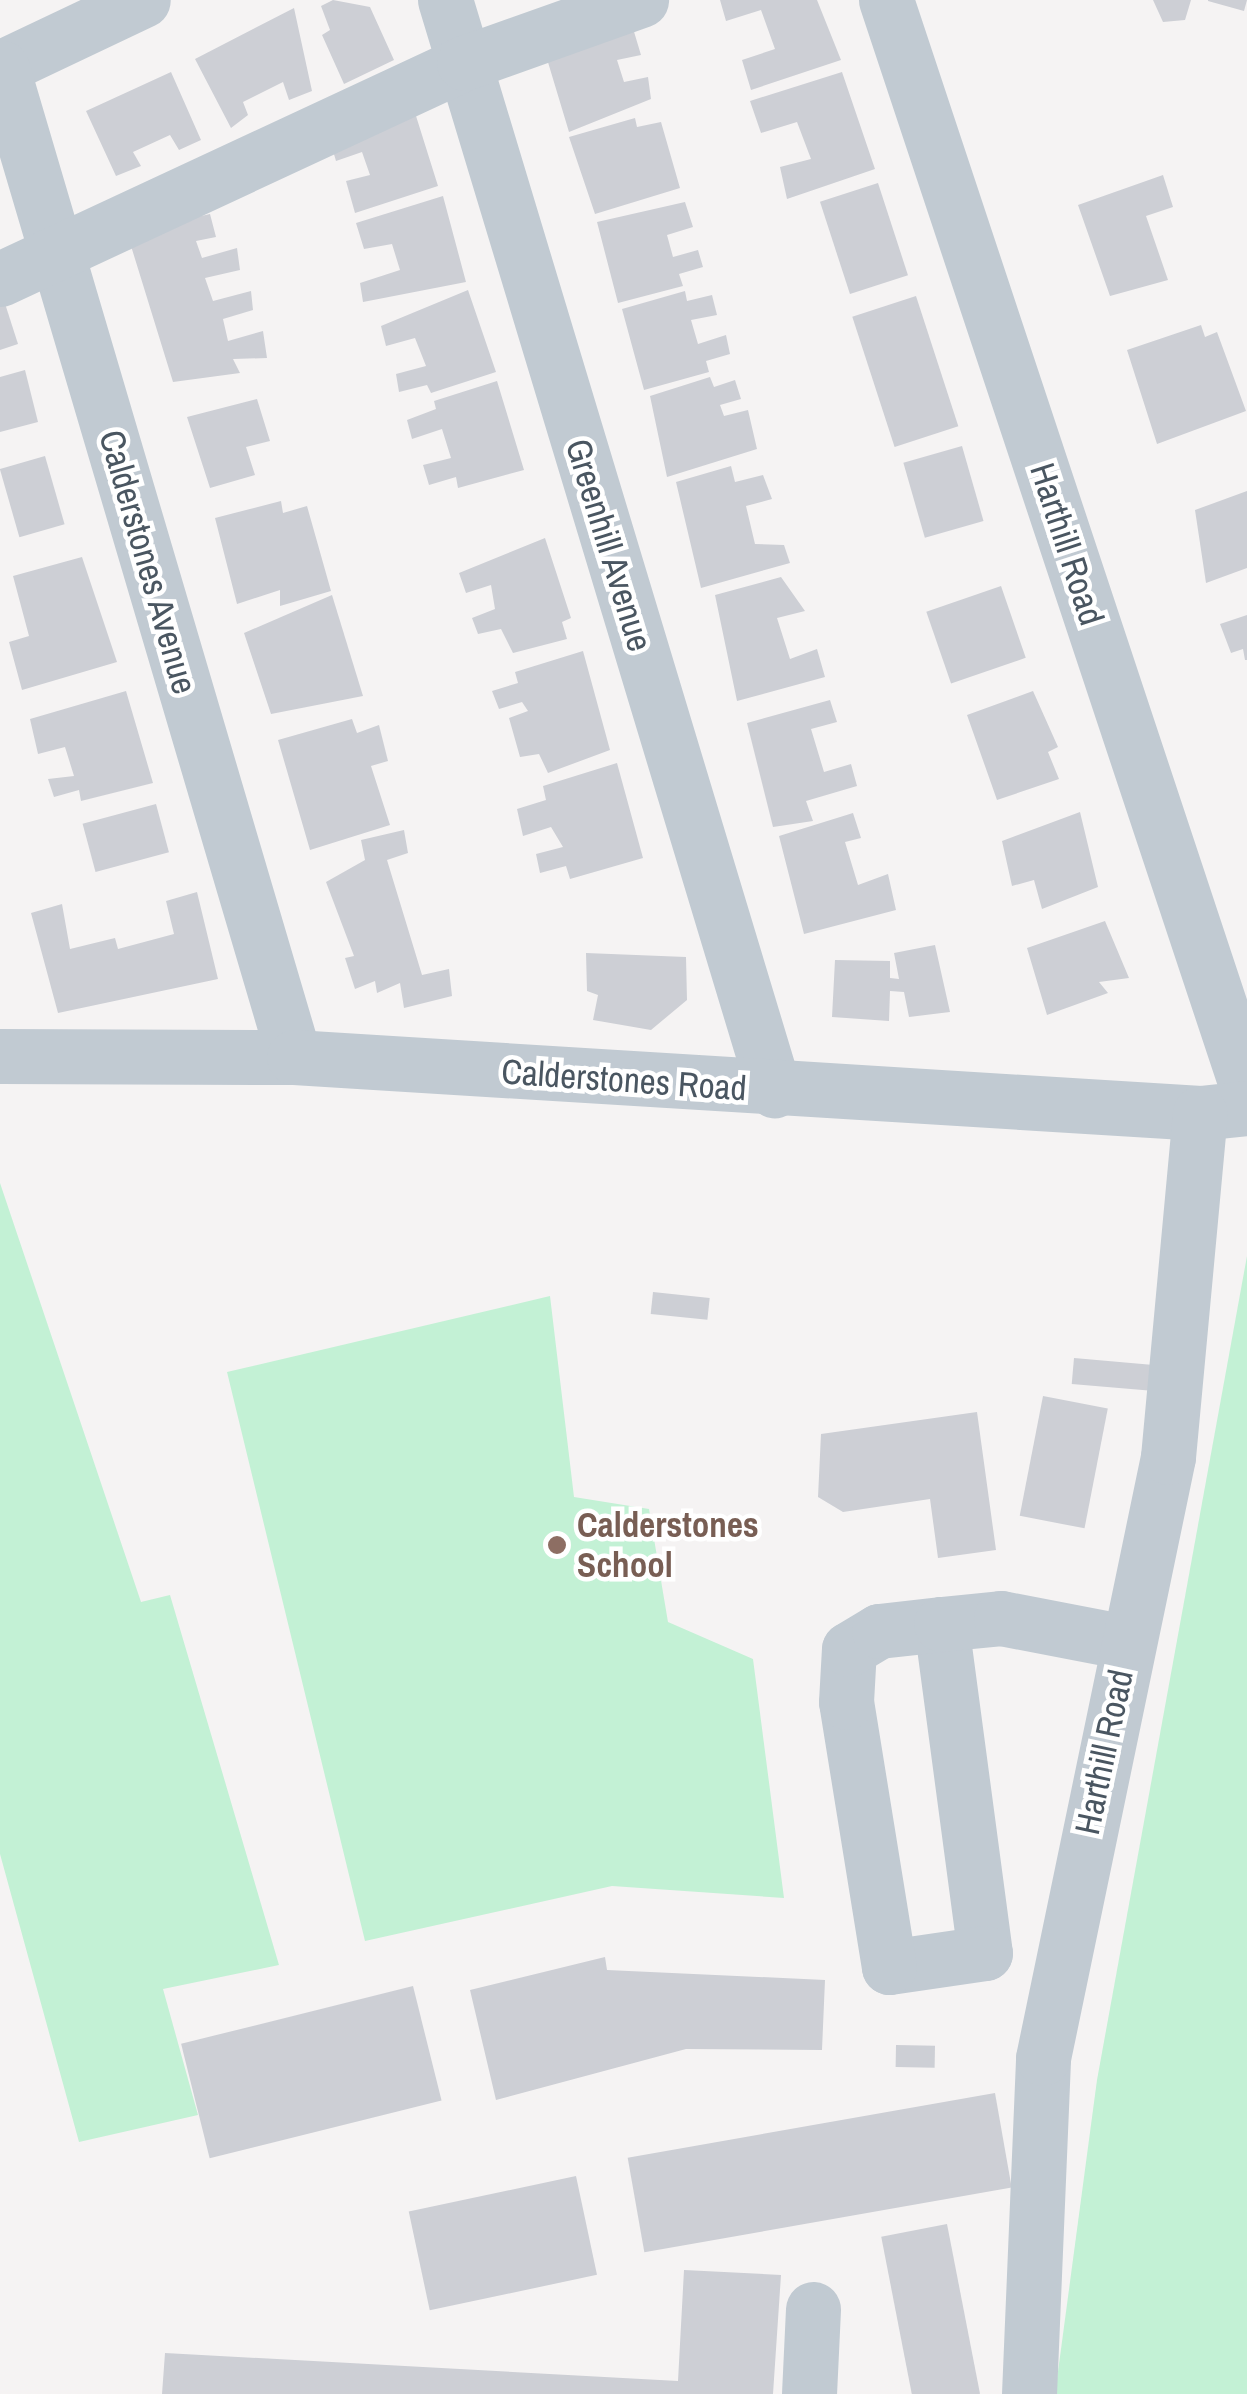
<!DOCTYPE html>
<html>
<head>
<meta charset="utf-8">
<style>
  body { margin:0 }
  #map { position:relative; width:1247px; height:2394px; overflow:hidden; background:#f5f3f3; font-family:"Archivo Narrow",sans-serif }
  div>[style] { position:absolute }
  .green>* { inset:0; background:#c3f1d5 }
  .building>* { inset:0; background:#cdcfd5; transform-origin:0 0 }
  .minor>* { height:55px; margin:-27.5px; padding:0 27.5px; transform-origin:27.5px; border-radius:27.5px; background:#c1cad2 }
  .dots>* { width:28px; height:28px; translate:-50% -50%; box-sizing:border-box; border:5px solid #fff; border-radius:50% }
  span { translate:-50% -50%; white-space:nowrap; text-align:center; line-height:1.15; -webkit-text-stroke:9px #fff; paint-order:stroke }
  .street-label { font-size:35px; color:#4a5661 }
  .education-label { font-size:35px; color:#785e54; font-weight:700 }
  .left { translate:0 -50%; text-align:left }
</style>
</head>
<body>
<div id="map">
  <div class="green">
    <div style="clip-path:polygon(0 1183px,141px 1602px,170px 1595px,279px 1965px,163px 1989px,198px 2115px,79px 2142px,0 1854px)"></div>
    <div style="clip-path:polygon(1247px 1256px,1247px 2394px,1055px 2394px,1097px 2080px)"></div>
    <div style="clip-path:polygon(550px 1296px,574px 1497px,649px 1509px,668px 1622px,753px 1659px,784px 1898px,612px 1886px,365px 1941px,227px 1372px)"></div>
  </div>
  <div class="building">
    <div style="clip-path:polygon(333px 0,370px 7px,394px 60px,344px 84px,322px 35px,330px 30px,321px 6px)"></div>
    <div style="clip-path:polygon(720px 0,817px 0,841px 60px,751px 90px,742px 60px,775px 49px,761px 10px,726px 21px)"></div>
    <div style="clip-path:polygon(1153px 0,1191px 0,1185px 20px,1163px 22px)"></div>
    <div style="clip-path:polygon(1247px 0,1244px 11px,1208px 1px,1208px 0)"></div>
    <div style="clip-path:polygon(294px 8px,312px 91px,289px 100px,283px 82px,243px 102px,248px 115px,231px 128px,195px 59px)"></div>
    <div style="clip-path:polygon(632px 25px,641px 55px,617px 60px,624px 82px,648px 77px,651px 99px,569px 132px,544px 49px)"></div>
    <div style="clip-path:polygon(171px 72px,201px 140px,179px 150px,170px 135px,133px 152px,141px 166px,116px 176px,86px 111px)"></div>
    <div style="clip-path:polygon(842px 72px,875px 169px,787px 199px,780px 167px,811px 159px,797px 122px,761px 133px,750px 101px)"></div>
    <div style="clip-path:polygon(411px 100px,438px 186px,355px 213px,346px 181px,370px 175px,362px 152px,336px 161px,331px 144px)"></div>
    <div style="clip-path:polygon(635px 118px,637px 127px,661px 122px,680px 188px,595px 214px,569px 137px)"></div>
    <div style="clip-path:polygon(1163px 175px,1173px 207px,1146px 216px,1168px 280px,1110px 296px,1078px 205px)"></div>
    <div style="left:878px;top:183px;width:97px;height:61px;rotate:72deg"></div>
    <div style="clip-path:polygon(443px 196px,466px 282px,363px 302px,360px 283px,400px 270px,392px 244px,364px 249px,356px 223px)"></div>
    <div style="clip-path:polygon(685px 202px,693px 227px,667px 235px,673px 257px,698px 250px,703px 267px,679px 274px,683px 286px,618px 303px,597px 222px)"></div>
    <div style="clip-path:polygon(210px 214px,216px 237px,196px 241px,202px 258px,237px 248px,240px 270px,205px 278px,213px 301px,251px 291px,253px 310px,223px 319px,228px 341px,263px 331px,267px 358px,233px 359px,240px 373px,173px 382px,127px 233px)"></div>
    <div style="clip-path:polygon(0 288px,18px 344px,0 350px)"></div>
    <div style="clip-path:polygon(468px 290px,496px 372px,431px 393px,427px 385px,399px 392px,396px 374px,426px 366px,415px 338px,386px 346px,381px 326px)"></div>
    <div style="clip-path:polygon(685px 291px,687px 301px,712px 295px,717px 315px,691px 320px,698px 344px,726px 335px,730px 354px,706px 361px,709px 372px,644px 390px,622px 309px)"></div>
    <div style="left:916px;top:296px;width:137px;height:67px;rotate:72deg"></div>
    <div style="clip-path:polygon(1201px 325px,1205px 337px,1217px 332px,1246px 411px,1157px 444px,1127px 350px)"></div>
    <div style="clip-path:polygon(25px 370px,38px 422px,0 432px,0 377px)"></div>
    <div style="clip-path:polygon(710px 377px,714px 387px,735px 380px,741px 399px,720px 405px,724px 416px,748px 410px,757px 449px,667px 477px,650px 396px)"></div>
    <div style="clip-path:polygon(497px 381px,524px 470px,458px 488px,456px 477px,429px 485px,423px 465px,451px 458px,442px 429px,412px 439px,407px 420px,436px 409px,434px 401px)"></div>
    <div style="clip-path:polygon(257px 399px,270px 441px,246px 447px,255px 475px,210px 488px,187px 417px)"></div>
    <div style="left:962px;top:446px;width:78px;height:61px;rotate:74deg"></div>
    <div style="left:45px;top:456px;width:71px;height:47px;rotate:74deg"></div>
    <div style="clip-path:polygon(731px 466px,735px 482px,763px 475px,772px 499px,746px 506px,755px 544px,784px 545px,790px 563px,701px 588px,676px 482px)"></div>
    <div style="clip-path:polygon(1247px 491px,1247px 568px,1206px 583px,1195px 510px)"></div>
    <div style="clip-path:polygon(281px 501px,283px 513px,307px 506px,331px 591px,280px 606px,280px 590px,237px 604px,215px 518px)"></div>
    <div style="clip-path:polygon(545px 538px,571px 618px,562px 622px,567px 639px,513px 653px,501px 629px,478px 634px,472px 618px,495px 609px,491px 585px,466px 593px,459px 573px)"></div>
    <div style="clip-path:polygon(82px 557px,117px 662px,22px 690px,9px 642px,29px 636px,13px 576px)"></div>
    <div style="clip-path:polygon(781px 577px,805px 611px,777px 618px,790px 659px,817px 649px,825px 677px,737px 701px,715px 595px)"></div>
    <div style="left:1001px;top:586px;width:76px;height:79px;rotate:71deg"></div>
    <div style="clip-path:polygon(332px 595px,363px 696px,271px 714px,244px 633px)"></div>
    <div style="clip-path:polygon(1247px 615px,1247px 660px,1245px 660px,1243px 649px,1231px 653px,1220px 624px)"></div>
    <div style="clip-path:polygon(583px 651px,610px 750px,548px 773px,539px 754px,520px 757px,509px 718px,528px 711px,522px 702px,499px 709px,492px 691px,518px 683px,515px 672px)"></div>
    <div style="clip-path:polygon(126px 691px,153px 783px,81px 801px,79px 790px,54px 797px,48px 779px,74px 776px,65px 747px,38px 754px,30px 719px)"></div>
    <div style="clip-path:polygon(1033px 691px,1058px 747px,1048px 752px,1059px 779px,997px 800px,967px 715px)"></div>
    <div style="clip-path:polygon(830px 700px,837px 722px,811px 729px,824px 772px,851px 764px,857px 786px,806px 801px,813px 821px,773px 827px,747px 723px)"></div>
    <div style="clip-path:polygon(352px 719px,357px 733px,379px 725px,388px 761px,371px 766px,390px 825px,310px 850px,278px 740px)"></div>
    <div style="clip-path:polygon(617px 763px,643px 858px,570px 879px,566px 866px,540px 873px,536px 854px,563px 847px,551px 827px,523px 836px,517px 809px,546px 800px,543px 786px)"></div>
    <div style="left:156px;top:804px;width:50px;height:76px;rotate:75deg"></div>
    <div style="clip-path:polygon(1080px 812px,1098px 887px,1042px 909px,1034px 880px,1012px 886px,1002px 841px)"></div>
    <div style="clip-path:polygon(853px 813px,861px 838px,845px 842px,858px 885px,888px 874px,896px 910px,804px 934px,779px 836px)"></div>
    <div style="clip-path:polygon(404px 830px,408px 853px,387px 860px,422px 975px,449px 969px,452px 996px,404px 1008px,400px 983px,377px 993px,375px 981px,355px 989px,345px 958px,354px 956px,326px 882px,365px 860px,361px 840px)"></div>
    <div style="clip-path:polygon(197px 892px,218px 979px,58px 1013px,31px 913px,62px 904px,70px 949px,115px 938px,118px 949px,174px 934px,166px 901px)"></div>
    <div style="clip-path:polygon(1105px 921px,1129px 978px,1099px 982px,1108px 993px,1047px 1015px,1027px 948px)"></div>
    <div style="clip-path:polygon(935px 945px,950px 1012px,909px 1017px,904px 992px,890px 991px,889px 1021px,832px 1017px,835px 960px,890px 961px,890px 978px,899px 979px,894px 953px)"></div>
    <div style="clip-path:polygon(586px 953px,686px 957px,687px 1000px,651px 1030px,593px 1020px,598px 995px,587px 991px)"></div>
    <div style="left:653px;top:1292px;width:57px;height:22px;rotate:6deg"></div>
    <div style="left:1074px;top:1358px;width:77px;height:26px;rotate:5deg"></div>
    <div style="left:1043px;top:1396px;width:66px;height:122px;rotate:11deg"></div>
    <div style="clip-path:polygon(977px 1412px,996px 1550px,938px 1558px,930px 1499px,843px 1512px,818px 1497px,821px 1434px)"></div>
    <div style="clip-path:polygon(605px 1957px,607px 1970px,825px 1980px,822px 2050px,686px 2049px,496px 2100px,470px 1990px)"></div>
    <div style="left:413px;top:1986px;width:118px;height:239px;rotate:76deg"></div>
    <div style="left:896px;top:2045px;width:39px;height:22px;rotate:1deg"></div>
    <div style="left:995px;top:2093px;width:96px;height:373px;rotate:80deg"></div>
    <div style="left:576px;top:2176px;width:101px;height:171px;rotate:78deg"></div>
    <div style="left:947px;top:2224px;width:173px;height:67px;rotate:79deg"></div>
    <div style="clip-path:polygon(684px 2270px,781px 2275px,773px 2394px,162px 2394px,165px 2353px,678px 2381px)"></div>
  </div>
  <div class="minor">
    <div style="left:445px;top:0;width:1139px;rotate:73.2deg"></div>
    <div style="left:886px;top:0;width:1146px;rotate:71.64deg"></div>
    <div style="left:0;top:68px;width:158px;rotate:-25.4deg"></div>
    <div style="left:2px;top:68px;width:1031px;rotate:73.55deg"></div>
    <div style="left:0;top:279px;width:512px;rotate:-24.96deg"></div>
    <div style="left:464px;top:63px;width:188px;rotate:-19.6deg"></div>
    <div style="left:0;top:1056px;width:294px;rotate:0.2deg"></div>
    <div style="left:294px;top:1057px;width:908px;rotate:3.54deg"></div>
    <div style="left:1200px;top:1113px;width:47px;rotate:-6.1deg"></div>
    <div style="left:941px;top:1624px;width:332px;rotate:82.4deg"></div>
    <div style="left:985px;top:1953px;width:97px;rotate:171.7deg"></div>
    <div style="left:889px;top:1967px;width:268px;rotate:-99.2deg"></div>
    <div style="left:846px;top:1702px;width:53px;rotate:-86.8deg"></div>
    <div style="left:849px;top:1649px;width:35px;rotate:-31deg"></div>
    <div style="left:879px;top:1631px;width:62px;rotate:-6.4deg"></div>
    <div style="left:941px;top:1624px;width:60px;rotate:-5.7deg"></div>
    <div style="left:1001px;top:1618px;width:127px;rotate:10.9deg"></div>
    <div style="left:809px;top:2394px;width:85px;rotate:-87.3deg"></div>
    <div style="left:1029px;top:2394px;width:336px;rotate:-87.6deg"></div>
    <div style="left:1043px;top:2058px;width:614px;rotate:-78.25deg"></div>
    <div style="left:1168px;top:1457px;width:345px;rotate:-84.7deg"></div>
  </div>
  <div class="dots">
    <div style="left:557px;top:1545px;background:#8d6e63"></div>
  </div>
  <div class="street-label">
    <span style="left:1067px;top:544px;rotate:72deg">Harthill Road</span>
    <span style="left:609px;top:545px;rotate:73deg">Greenhill Avenue</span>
    <span style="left:148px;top:562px;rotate:74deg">Calderstones Avenue</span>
    <span style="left:624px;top:1080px;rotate:4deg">Calderstones Road</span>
    <span style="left:1104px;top:1752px;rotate:-78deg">Harthill Road</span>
  </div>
  <div class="education-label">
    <span class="left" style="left:577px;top:1545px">Calderstones<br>School</span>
  </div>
</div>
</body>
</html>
